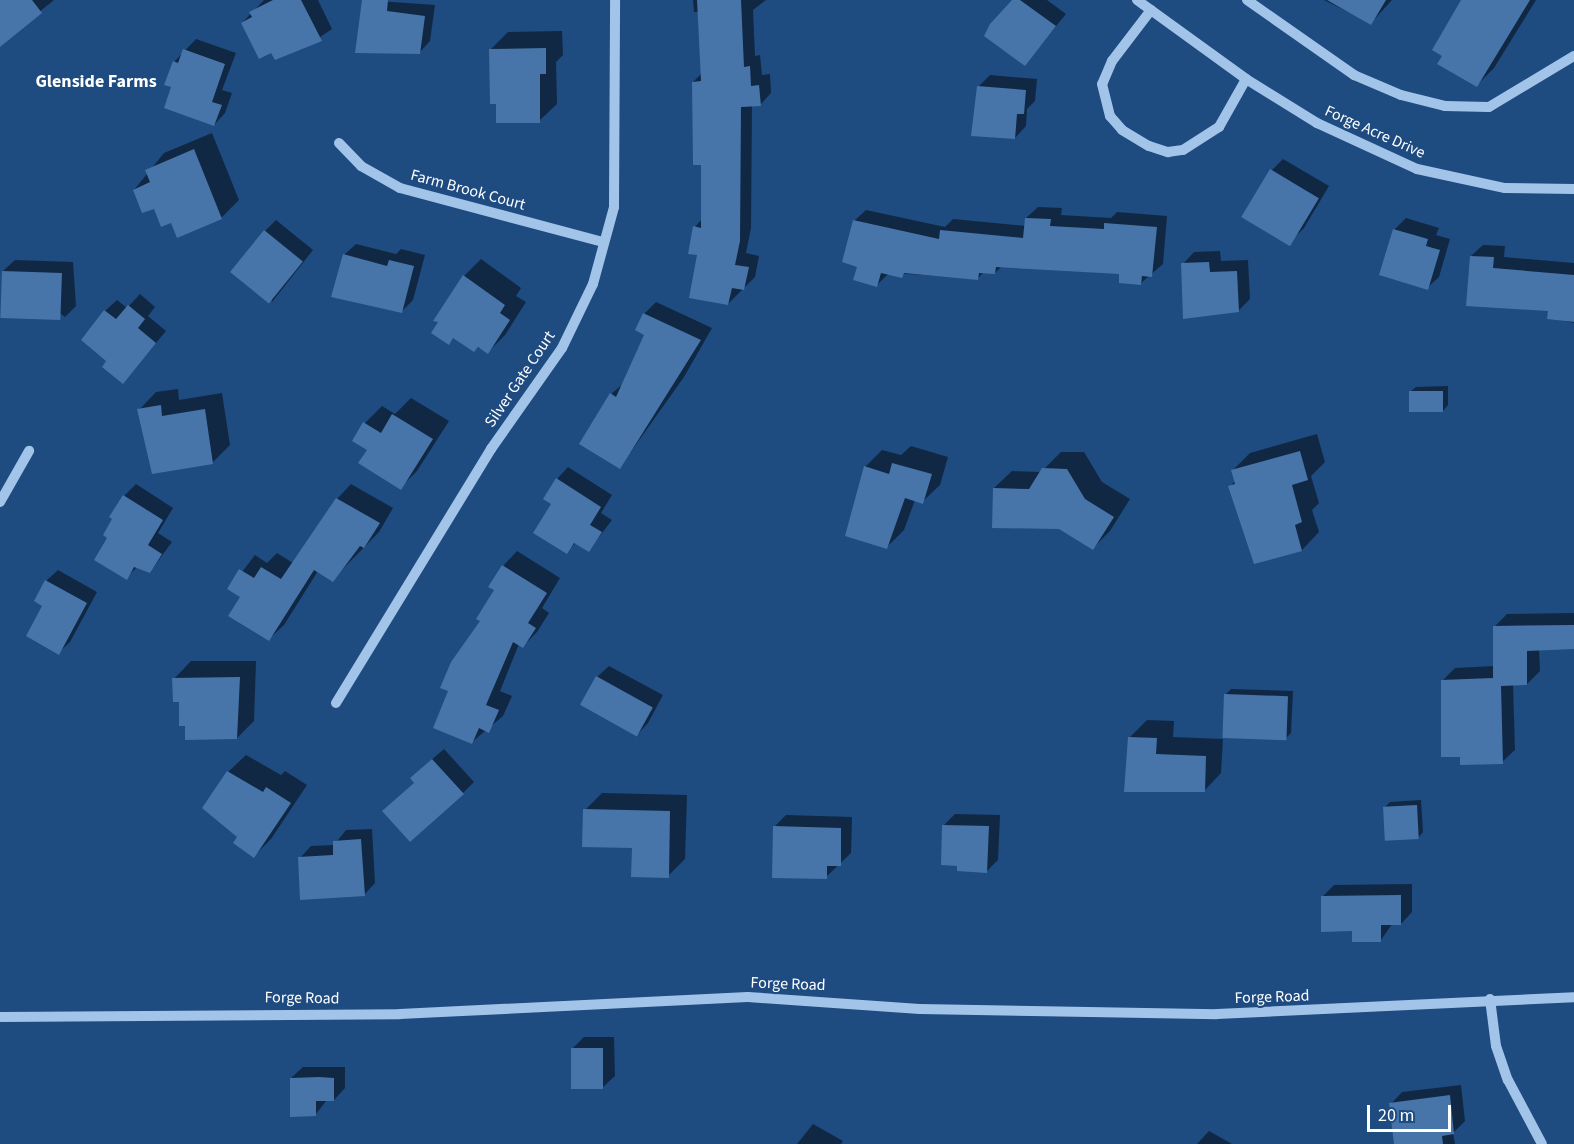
<!DOCTYPE html>
<html>
<head>
<meta charset="utf-8">
<style>
  body { margin:0 }
  #map { position:relative; width:1574px; height:1144px; overflow:hidden; background:#1e4b80; font-family:"Source Sans 3",sans-serif }
  div>[style] { position:absolute }
  .shadow>* { inset:0; background:#0007 }
  .building>* { inset:0; background:#4775aa; transform-origin:0 0 }
  .minor>* { height:10px; margin:-5px; padding:0 5px; transform-origin:5px; border-radius:5px; background:#a3c4e9 }
  span { translate:-50% -50%; white-space:nowrap; text-align:center; line-height:1.15; -webkit-text-stroke:4.5px #1e4b80; paint-order:stroke }
  .street-label { font-size:16px; color:#fff }
  .neighbourhood-label { font-size:18px; color:#fff; font-weight:700 }
  .scale { position:absolute; left:1367px; top:1105px; width:84px; height:27px; box-sizing:border-box; border:3px solid #fff; border-top:0; padding-left:8px; font-size:18px; line-height:21px; white-space:nowrap; color:#fff; -webkit-text-stroke:4px #1e4b80; paint-order:stroke }
</style>
</head>
<body>
<div id="map">
  <div class="shadow">
    <div style="clip-path:polygon(0 0,54px 0,0 43px)"></div>
    <div style="clip-path:polygon(264px 0,318px 0,332px 29px,301px 50px,299px 46px,272px 52px,242px 23px)"></div>
    <div style="clip-path:polygon(364px 0,435px 5px,430px 41px,419px 53px)"></div>
    <div style="clip-path:polygon(693px 0,766px 0,753px 10px,755px 56px,760px 55px,762px 75px,770px 74px,771px 93px,760px 105px,752px 105px,751px 228px,746px 253px,759px 256px,755px 277px,728px 304px,699px 254px,695px 227px,702px 219px,703px 164px,693px 82px,702px 73px,699px 12px,694px 12px)"></div>
    <div style="clip-path:polygon(1014px 0,1047px 0,1066px 14px,1025px 64px)"></div>
    <div style="clip-path:polygon(1324px 0,1392px 0,1371px 23px)"></div>
    <div style="clip-path:polygon(1463px 0,1536px 0,1494px 68px,1477px 85px)"></div>
    <div style="clip-path:polygon(562px 31px,563px 55px,556px 62px,557px 104px,539px 121px,491px 49px,508px 32px)"></div>
    <div style="clip-path:polygon(196px 39px,236px 53px,222px 90px,232px 93px,225px 113px,214px 125px,173px 87px,174px 62px)"></div>
    <div style="clip-path:polygon(990px 75px,1037px 79px,1035px 101px,1027px 109px,1026px 126px,1015px 138px,978px 87px)"></div>
    <div style="clip-path:polygon(212px 133px,239px 200px,222px 217px,177px 236px,172px 221px,134px 190px,164px 153px)"></div>
    <div style="clip-path:polygon(1283px 159px,1329px 186px,1304px 228px,1293px 239px,1245px 217px,1272px 170px)"></div>
    <div style="clip-path:polygon(1038px 207px,1062px 208px,1061px 215px,1111px 218px,1117px 212px,1167px 216px,1163px 264px,1141px 283px,1121px 273px,1002px 266px,995px 273px,984px 272px,978px 278px,889px 273px,877px 285px,859px 266px,854px 221px,866px 210px,945px 227px,953px 219px,1026px 226px,1026px 218px)"></div>
    <div style="clip-path:polygon(1406px 218px,1439px 228px,1436px 235px,1450px 239px,1439px 277px,1427px 288px,1394px 230px)"></div>
    <div style="clip-path:polygon(276px 220px,313px 250px,272px 302px,265px 231px)"></div>
    <div style="clip-path:polygon(356px 244px,396px 254px,401px 249px,425px 255px,413px 300px,402px 311px,344px 255px)"></div>
    <div style="clip-path:polygon(1483px 245px,1505px 246px,1504px 257px,1574px 263px,1574px 323px,1549px 318px,1549px 309px,1471px 256px)"></div>
    <div style="clip-path:polygon(1220px 251px,1221px 261px,1248px 260px,1250px 299px,1238px 311px,1183px 264px,1194px 252px)"></div>
    <div style="clip-path:polygon(481px 259px,521px 288px,516px 296px,526px 302px,505px 335px,488px 352px,454px 337px,449px 343px,464px 276px)"></div>
    <div style="clip-path:polygon(15px 260px,73px 262px,76px 306px,65px 317px,3px 271px)"></div>
    <div style="clip-path:polygon(140px 294px,155px 307px,148px 316px,166px 331px,123px 382px,109px 361px,105px 311px,117px 300px,127px 308px)"></div>
    <div style="clip-path:polygon(656px 302px,712px 328px,684px 377px,620px 467px,611px 394px,624px 383px,646px 334px,644px 314px)"></div>
    <div style="clip-path:polygon(1448px 386px,1448px 405px,1443px 411px,1410px 392px,1416px 387px)"></div>
    <div style="clip-path:polygon(178px 389px,179px 400px,222px 393px,230px 445px,213px 462px,139px 410px,156px 392px)"></div>
    <div style="clip-path:polygon(411px 398px,449px 421px,417px 471px,400px 488px,369px 449px,365px 423px,382px 406px,395px 414px)"></div>
    <div style="clip-path:polygon(1317px 434px,1325px 462px,1311px 476px,1319px 503px,1312px 510px,1319px 532px,1302px 550px,1230px 487px,1235px 481px,1233px 470px,1250px 453px)"></div>
    <div style="clip-path:polygon(911px 446px,948px 457px,940px 485px,922px 502px,915px 500px,904px 530px,887px 547px,865px 467px,882px 450px,901px 455px)"></div>
    <div style="clip-path:polygon(1061px 452px,1084px 452px,1102px 482px,1130px 499px,1110px 531px,1093px 548px,994px 488px,1012px 471px,1041px 472px)"></div>
    <div style="clip-path:polygon(568px 467px,612px 495px,601px 513px,612px 520px,589px 550px,576px 542px,567px 552px,553px 504px,557px 479px)"></div>
    <div style="clip-path:polygon(136px 484px,173px 508px,158px 533px,172px 542px,150px 572px,137px 567px,126px 578px,124px 496px)"></div>
    <div style="clip-path:polygon(351px 484px,393px 508px,379px 532px,332px 580px,318px 571px,284px 625px,269px 639px,242px 597px,229px 589px,255px 555px,267px 563px,277px 553px,293px 563px,337px 499px)"></div>
    <div style="clip-path:polygon(517px 551px,560px 578px,542px 608px,549px 613px,537px 632px,523px 646px,519px 644px,500px 691px,512px 696px,503px 716px,472px 742px,482px 621px,503px 566px)"></div>
    <div style="clip-path:polygon(58px 570px,97px 592px,70px 642px,58px 653px,44px 605px,46px 581px)"></div>
    <div style="clip-path:polygon(1574px 613px,1574px 647px,1539px 649px,1540px 671px,1527px 684px,1513px 684px,1515px 750px,1502px 762px,1461px 756px,1442px 681px,1455px 668px,1495px 666px,1494px 627px,1507px 614px)"></div>
    <div style="clip-path:polygon(191px 661px,256px 661px,254px 721px,237px 738px,187px 725px,174px 679px)"></div>
    <div style="clip-path:polygon(609px 666px,663px 695px,648px 723px,637px 735px,597px 677px)"></div>
    <div style="clip-path:polygon(1231px 689px,1293px 691px,1291px 733px,1285px 739px,1225px 695px)"></div>
    <div style="clip-path:polygon(1147px 720px,1174px 721px,1173px 737px,1223px 739px,1221px 773px,1204px 791px,1130px 737px)"></div>
    <div style="clip-path:polygon(444px 749px,474px 782px,463px 793px,416px 782px,423px 767px)"></div>
    <div style="clip-path:polygon(246px 755px,281px 775px,285px 771px,307px 785px,271px 839px,254px 856px,239px 837px,228px 772px)"></div>
    <div style="clip-path:polygon(602px 793px,687px 795px,685px 859px,668px 876px,585px 810px)"></div>
    <div style="clip-path:polygon(1421px 800px,1423px 832px,1418px 838px,1385px 807px,1390px 802px)"></div>
    <div style="clip-path:polygon(955px 814px,1000px 815px,998px 860px,987px 871px,944px 825px)"></div>
    <div style="clip-path:polygon(786px 815px,852px 817px,851px 853px,826px 877px,775px 826px)"></div>
    <div style="clip-path:polygon(372px 829px,375px 883px,364px 895px,300px 858px,311px 846px,334px 845px,346px 830px)"></div>
    <div style="clip-path:polygon(1412px 884px,1412px 912px,1401px 924px,1392px 924px,1381px 940px,1354px 930px,1323px 896px,1334px 885px)"></div>
    <div style="clip-path:polygon(584px 1037px,614px 1037px,615px 1076px,603px 1087px,572px 1049px)"></div>
    <div style="clip-path:polygon(303px 1067px,345px 1067px,345px 1088px,334px 1100px,327px 1100px,315px 1115px,291px 1078px)"></div>
    <div style="clip-path:polygon(1461px 1085px,1465px 1121px,1453px 1133px,1455px 1144px,1396px 1144px,1391px 1104px,1402px 1092px)"></div>
    <div style="clip-path:polygon(813px 1124px,843px 1141px,841px 1144px,797px 1144px)"></div>
    <div style="clip-path:polygon(1209px 1131px,1232px 1144px,1197px 1144px)"></div>
  </div>
  <div class="building">
    <div style="clip-path:polygon(0 0,32px 0,42px 13px,0 47px)"></div>
    <div style="clip-path:polygon(273px 0,301px 0,322px 41px,275px 60px,271px 53px,259px 59px,241px 23px,252px 17px,249px 12px)"></div>
    <div style="clip-path:polygon(362px 0,388px 0,387px 11px,425px 16px,420px 54px,355px 53px)"></div>
    <div style="clip-path:polygon(697px 0,741px 0,744px 67px,750px 66px,751px 86px,759px 85px,761px 106px,741px 107px,740px 241px,735px 265px,749px 267px,744px 290px,732px 288px,728px 305px,689px 298px,697px 255px,688px 254px,693px 226px,701px 228px,701px 165px,693px 165px,692px 82px,701px 81px)"></div>
    <div style="clip-path:polygon(1012px 0,1020px 0,1056px 26px,1025px 66px,984px 36px,990px 24px)"></div>
    <div style="clip-path:polygon(1327px 0,1386px 0,1371px 25px)"></div>
    <div style="clip-path:polygon(1461px 0,1530px 0,1477px 87px,1437px 64px,1442px 56px,1432px 50px)"></div>
    <div style="clip-path:polygon(546px 48px,546px 74px,540px 74px,540px 123px,496px 123px,496px 104px,490px 104px,489px 49px)"></div>
    <div style="clip-path:polygon(183px 49px,225px 64px,212px 102px,222px 105px,214px 126px,164px 108px,171px 87px,164px 85px,173px 61px,178px 63px)"></div>
    <div style="clip-path:polygon(977px 86px,1026px 90px,1024px 114px,1017px 114px,1015px 139px,971px 136px)"></div>
    <div style="clip-path:polygon(194px 149px,222px 219px,177px 238px,171px 223px,161px 227px,154px 209px,142px 213px,133px 190px,150px 182px,145px 170px)"></div>
    <div style="left:1270px;top:169px;width:57px;height:56px;rotate:31deg"></div>
    <div style="clip-path:polygon(1025px 218px,1051px 219px,1050px 226px,1104px 229px,1104px 223px,1157px 227px,1152px 277px,1142px 276px,1141px 285px,1119px 283px,1119px 274px,996px 267px,995px 274px,979px 273px,978px 280px,904px 273px,902px 278px,881px 273px,877px 287px,853px 280px,857px 267px,842px 262px,853px 220px,939px 239px,940px 230px,1023px 238px)"></div>
    <div style="clip-path:polygon(1393px 229px,1428px 239px,1426px 246px,1440px 250px,1428px 290px,1379px 275px)"></div>
    <div style="left:264px;top:230px;width:50px;height:54px;rotate:39deg"></div>
    <div style="clip-path:polygon(343px 254px,387px 266px,389px 260px,414px 266px,402px 313px,331px 297px)"></div>
    <div style="clip-path:polygon(1470px 256px,1494px 257px,1493px 268px,1574px 275px,1574px 322px,1547px 319px,1548px 311px,1466px 306px)"></div>
    <div style="clip-path:polygon(1209px 262px,1210px 272px,1237px 271px,1239px 312px,1183px 319px,1181px 263px)"></div>
    <div style="left:2px;top:271px;width:60px;height:47px;rotate:2deg"></div>
    <div style="clip-path:polygon(463px 275px,505px 305px,500px 313px,510px 320px,488px 354px,478px 347px,474px 352px,453px 338px,449px 345px,431px 333px,438px 322px,433px 321px)"></div>
    <div style="clip-path:polygon(128px 305px,145px 319px,138px 328px,156px 343px,123px 384px,102px 367px,106px 361px,81px 340px,104px 310px,116px 319px)"></div>
    <div style="clip-path:polygon(643px 313px,701px 340px,620px 469px,579px 444px,610px 393px,616px 397px,644px 335px,635px 330px)"></div>
    <div style="left:1443px;top:391px;width:21px;height:34px;rotate:90deg"></div>
    <div style="clip-path:polygon(161px 405px,162px 416px,205px 409px,213px 464px,152px 474px,137px 409px)"></div>
    <div style="clip-path:polygon(392px 414px,433px 439px,401px 490px,358px 463px,367px 450px,352px 441px,363px 422px,381px 433px)"></div>
    <div style="clip-path:polygon(1300px 451px,1308px 480px,1292px 485px,1302px 522px,1295px 525px,1302px 551px,1254px 564px,1228px 486px,1235px 484px,1231px 470px)"></div>
    <div style="clip-path:polygon(892px 463px,932px 474px,923px 504px,905px 498px,887px 549px,845px 536px,864px 466px,889px 474px)"></div>
    <div style="clip-path:polygon(1042px 468px,1067px 469px,1085px 499px,1114px 517px,1093px 550px,1059px 529px,992px 528px,993px 488px,1029px 489px)"></div>
    <div style="clip-path:polygon(556px 478px,601px 507px,590px 525px,602px 532px,589px 552px,574px 543px,567px 554px,533px 533px,551px 504px,543px 499px)"></div>
    <div style="clip-path:polygon(123px 495px,163px 520px,148px 545px,162px 554px,150px 573px,134px 567px,127px 580px,94px 560px,107px 538px,103px 535px,112px 519px,109px 517px)"></div>
    <div style="clip-path:polygon(336px 498px,380px 523px,364px 548px,360px 546px,333px 582px,314px 570px,269px 641px,228px 616px,240px 597px,227px 589px,239px 569px,254px 578px,261px 567px,281px 579px)"></div>
    <div style="clip-path:polygon(502px 565px,547px 593px,528px 623px,536px 628px,523px 648px,513px 642px,486px 705px,499px 710px,489px 733px,479px 728px,472px 744px,433px 728px,448px 691px,440px 688px,451px 662px,480px 621px,476px 619px,494px 590px,488px 587px)"></div>
    <div style="clip-path:polygon(45px 580px,87px 603px,59px 655px,26px 636px,42px 606px,34px 601px)"></div>
    <div style="clip-path:polygon(1574px 625px,1574px 649px,1527px 651px,1527px 685px,1501px 686px,1503px 764px,1460px 765px,1460px 757px,1441px 757px,1441px 680px,1493px 678px,1493px 626px)"></div>
    <div style="left:596px;top:676px;width:65px;height:33px;rotate:29deg"></div>
    <div style="clip-path:polygon(240px 677px,237px 739px,185px 740px,185px 726px,179px 726px,179px 702px,173px 702px,172px 678px)"></div>
    <div style="left:1224px;top:694px;width:64px;height:44px;rotate:2deg"></div>
    <div style="clip-path:polygon(1128px 737px,1157px 738px,1156px 754px,1206px 756px,1205px 792px,1124px 792px)"></div>
    <div style="clip-path:polygon(432px 759px,464px 794px,410px 842px,382px 811px,414px 783px,410px 778px)"></div>
    <div style="clip-path:polygon(227px 771px,263px 792px,266px 787px,291px 803px,254px 858px,233px 843px,237px 837px,202px 808px)"></div>
    <div style="left:1417px;top:805px;width:34px;height:34px;rotate:87deg"></div>
    <div style="clip-path:polygon(583px 809px,670px 811px,669px 878px,631px 877px,632px 848px,582px 847px)"></div>
    <div style="clip-path:polygon(942px 825px,989px 826px,987px 873px,957px 871px,957px 866px,941px 865px)"></div>
    <div style="clip-path:polygon(773px 826px,841px 828px,841px 866px,827px 866px,827px 879px,772px 878px)"></div>
    <div style="clip-path:polygon(361px 839px,365px 896px,300px 900px,298px 857px,333px 855px,333px 841px)"></div>
    <div style="clip-path:polygon(1401px 895px,1401px 925px,1381px 925px,1381px 942px,1352px 942px,1352px 931px,1321px 932px,1321px 896px)"></div>
    <div style="left:571px;top:1048px;width:32px;height:41px"></div>
    <div style="clip-path:polygon(319px 1077px,334px 1078px,334px 1101px,316px 1101px,316px 1116px,290px 1117px,290px 1078px)"></div>
    <div style="clip-path:polygon(1450px 1095px,1454px 1134px,1442px 1136px,1443px 1144px,1394px 1144px,1389px 1103px)"></div>
  </div>
  <div class="minor">
    <div style="left:1137px;top:0;width:135px;rotate:35.9deg"></div>
    <div style="left:1246px;top:79px;width:84px;rotate:31.8deg"></div>
    <div style="left:1317px;top:123px;width:110px;rotate:24.7deg"></div>
    <div style="left:1417px;top:169px;width:90px;rotate:12.2deg"></div>
    <div style="left:1505px;top:188px;width:69px;rotate:0.8deg"></div>
    <div style="left:1247px;top:0;width:131px;rotate:35deg"></div>
    <div style="left:1354px;top:75px;width:51px;rotate:23.1deg"></div>
    <div style="left:1401px;top:95px;width:45px;rotate:14deg"></div>
    <div style="left:1445px;top:106px;width:44px;rotate:1.3deg"></div>
    <div style="left:1489px;top:107px;width:99px;rotate:-31deg"></div>
    <div style="left:1151px;top:10px;width:64px;rotate:127.4deg"></div>
    <div style="left:1112px;top:61px;width:25px;rotate:113deg"></div>
    <div style="left:1102px;top:84px;width:33px;rotate:76deg"></div>
    <div style="left:1110px;top:116px;width:18px;rotate:49deg"></div>
    <div style="left:1122px;top:130px;width:31px;rotate:31deg"></div>
    <div style="left:1149px;top:146px;width:20px;rotate:18deg"></div>
    <div style="left:1168px;top:152px;width:15px;rotate:-8deg"></div>
    <div style="left:1183px;top:150px;width:43px;rotate:-32.6deg"></div>
    <div style="left:1219px;top:127px;width:55px;rotate:-60.6deg"></div>
    <div style="left:339px;top:143px;width:32px;rotate:46deg"></div>
    <div style="left:361px;top:166px;width:45px;rotate:29.4deg"></div>
    <div style="left:400px;top:188px;width:210px;rotate:14.9deg"></div>
    <div style="left:0;top:502px;width:59px;rotate:-60.4deg"></div>
    <div style="left:336px;top:703px;width:298px;rotate:-58.6deg"></div>
    <div style="left:491px;top:449px;width:123px;rotate:-54.9deg"></div>
    <div style="left:562px;top:348px;width:71px;rotate:-64.2deg"></div>
    <div style="left:593px;top:284px;width:80px;rotate:-74.7deg"></div>
    <div style="left:614px;top:207px;width:207px;rotate:-89.7deg"></div>
    <div style="left:1490px;top:999px;width:47px;rotate:82.7deg"></div>
    <div style="left:1496px;top:1046px;width:36px;rotate:71deg"></div>
    <div style="left:1508px;top:1080px;width:72px;rotate:62deg"></div>
    <div style="left:0;top:1017px;width:400px;rotate:-0.4deg"></div>
    <div style="left:400px;top:1014px;width:348px;rotate:-2.8deg"></div>
    <div style="left:748px;top:997px;width:172px;rotate:4deg"></div>
    <div style="left:920px;top:1009px;width:297px;rotate:1deg"></div>
    <div style="left:1217px;top:1014px;width:357px;rotate:-2.7deg"></div>
  </div>
  <div class="street-label">
    <span style="left:1375px;top:132px;rotate:24deg">Forge Acre Drive</span>
    <span style="left:468px;top:190px;rotate:15deg">Farm Brook Court</span>
    <span style="left:520px;top:379px;rotate:-56deg">Silver Gate Court</span>
    <span style="left:788px;top:984px;rotate:2deg">Forge Road</span>
    <span style="left:1272px;top:997px;rotate:-2deg">Forge Road</span>
    <span style="left:302px;top:998px;rotate:1deg">Forge Road</span>
  </div>
  <div class="neighbourhood-label">
    <span style="left:96px;top:82px">Glenside Farms</span>
  </div>
  <div class="scale">20 m</div>
</div>
</body>
</html>
